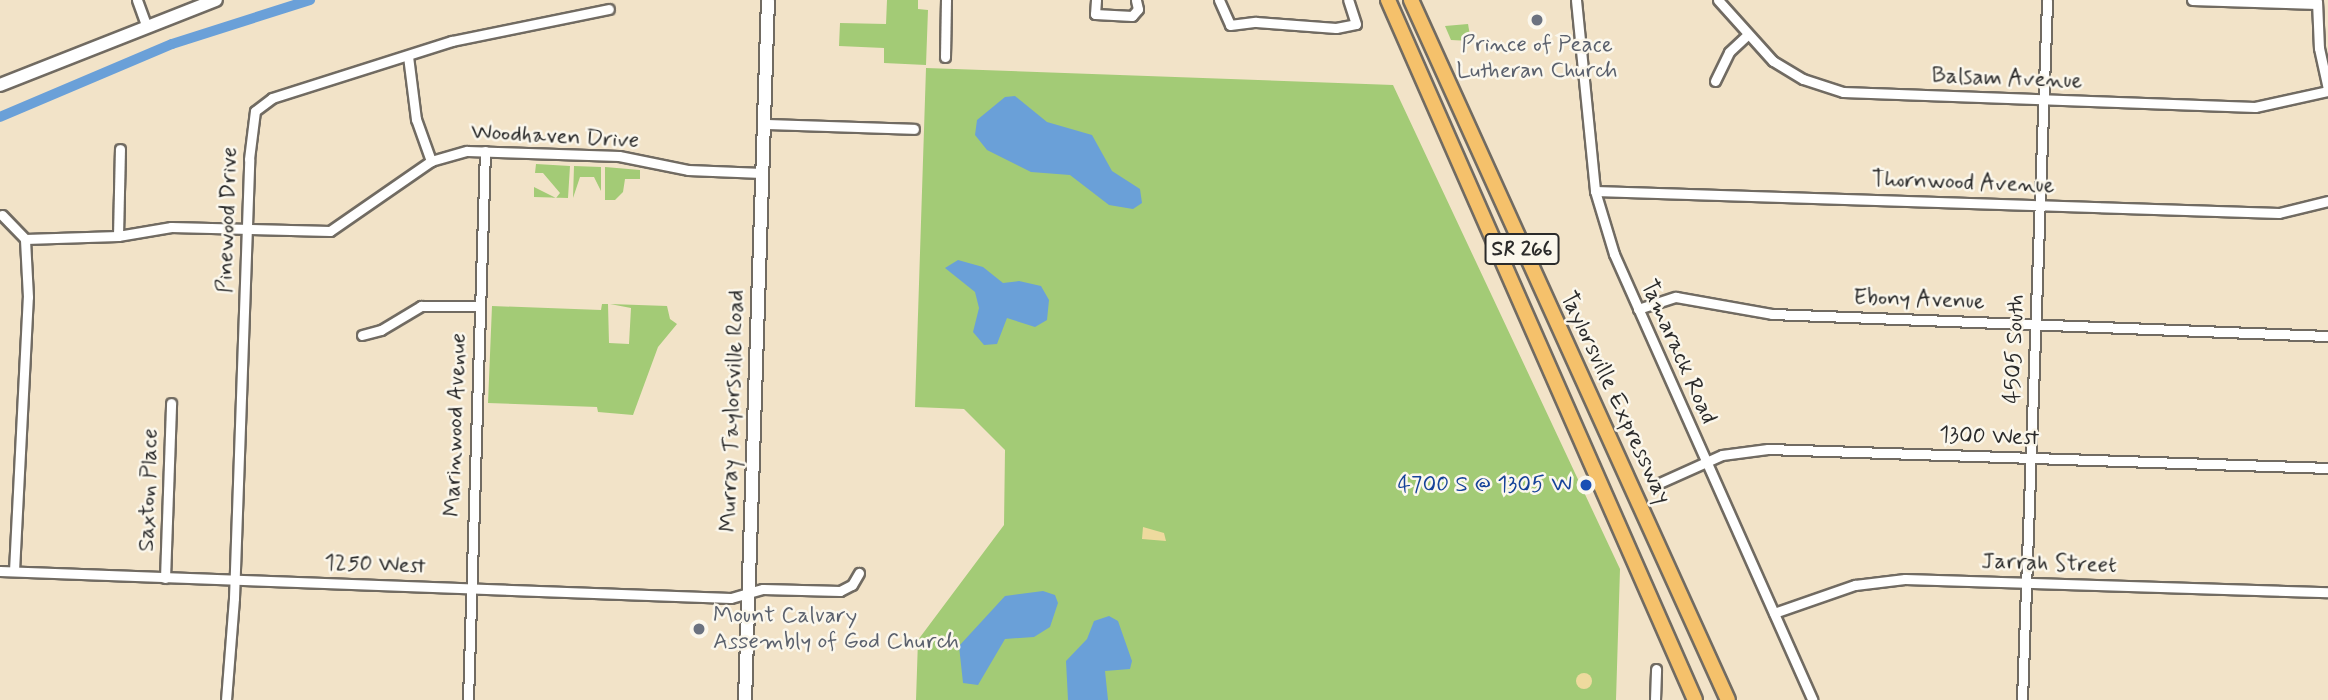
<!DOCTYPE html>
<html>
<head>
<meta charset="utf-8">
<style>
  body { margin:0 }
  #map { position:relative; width:2328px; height:700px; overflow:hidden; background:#f2e3c8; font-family:Mynerve,sans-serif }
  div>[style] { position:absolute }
  .green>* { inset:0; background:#a3cb76 }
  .sand>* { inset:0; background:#eeda9e }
  .round { border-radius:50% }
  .water>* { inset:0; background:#6aa0d8 }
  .canal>* { height:10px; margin:-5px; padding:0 5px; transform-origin:5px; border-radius:5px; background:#6aa0d8 }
  .roads { filter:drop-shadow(2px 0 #716b62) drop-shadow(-2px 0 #716b62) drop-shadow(0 2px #716b62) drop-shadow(0 -2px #716b62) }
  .minor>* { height:9px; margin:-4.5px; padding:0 4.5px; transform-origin:4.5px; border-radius:4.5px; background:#fff }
  .tertiary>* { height:12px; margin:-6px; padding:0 6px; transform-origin:6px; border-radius:6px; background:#fff }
  .primary>* { height:14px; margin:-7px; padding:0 7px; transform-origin:7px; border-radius:7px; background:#f5c16b }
  .dots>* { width:19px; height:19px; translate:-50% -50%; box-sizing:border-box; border:4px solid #fbf7ec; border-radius:50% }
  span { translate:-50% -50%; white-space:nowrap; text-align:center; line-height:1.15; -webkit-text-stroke:5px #fbf7ec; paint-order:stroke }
  .shield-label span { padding:2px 5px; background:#fbf7ec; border:2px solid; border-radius:5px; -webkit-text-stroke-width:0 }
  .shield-label { font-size:21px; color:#2b2b2b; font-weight:700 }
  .worship-label { font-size:23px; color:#5b616d }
  .left { translate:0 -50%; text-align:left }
  .street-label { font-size:23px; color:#2b2b2b }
  .transit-label { font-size:23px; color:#164399 }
  .right { translate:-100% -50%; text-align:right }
</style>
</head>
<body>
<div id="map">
  <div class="green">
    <div style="clip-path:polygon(887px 0,918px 0,918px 9px,928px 10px,926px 65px,884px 63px,884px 48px,839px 46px,840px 23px,886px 24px)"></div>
    <div style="clip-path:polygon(1468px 24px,1471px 41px,1451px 40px,1445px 26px)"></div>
    <div style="clip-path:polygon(926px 68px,1393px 85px,1620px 569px,1616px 700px,916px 700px,918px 640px,1004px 525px,1005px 450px,964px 409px,915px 407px)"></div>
    <div style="clip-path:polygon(536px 164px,570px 166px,568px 198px,534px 197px,534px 187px,556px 198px,560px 193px,543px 173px,535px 173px)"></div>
    <div style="clip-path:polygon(574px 166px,601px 167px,601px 191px,594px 177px,580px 177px,573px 198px)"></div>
    <div style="clip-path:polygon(605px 167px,640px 170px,640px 179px,625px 179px,623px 192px,615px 200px,605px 200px)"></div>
    <div style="clip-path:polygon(602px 304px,608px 304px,609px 343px,629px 344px,631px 308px,610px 304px,667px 306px,670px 319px,677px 324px,658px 347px,633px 415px,598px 412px,597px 407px,488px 403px,492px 306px,601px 310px)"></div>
  </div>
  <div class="sand">
    <div style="clip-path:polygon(1143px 527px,1164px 533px,1166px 541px,1142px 539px)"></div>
    <div class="round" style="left:1576px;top:673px;width:16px;height:16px"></div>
  </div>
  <div class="water">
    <div style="clip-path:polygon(1015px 96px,1047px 122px,1092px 135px,1112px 171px,1140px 189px,1142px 203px,1133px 209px,1109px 205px,1070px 175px,1031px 172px,987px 150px,975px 135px,977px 120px,1005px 97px)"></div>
    <div style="clip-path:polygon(958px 260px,983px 267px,1003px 283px,1019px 281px,1041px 286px,1049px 300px,1047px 320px,1035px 327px,1007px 318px,997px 344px,984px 345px,973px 332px,979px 308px,975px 292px,945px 268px)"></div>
    <div style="clip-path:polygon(1043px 591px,1055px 595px,1058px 603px,1050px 627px,1034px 637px,1005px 639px,978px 685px,963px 683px,959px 646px,1005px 596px)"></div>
    <div style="clip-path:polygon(1109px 616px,1118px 621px,1132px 661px,1130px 669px,1105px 671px,1108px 700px,1068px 700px,1066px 661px,1087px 639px,1094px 621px)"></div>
  </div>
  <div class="canal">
    <div style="left:0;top:117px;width:187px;rotate:-23deg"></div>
    <div style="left:172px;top:44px;width:145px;rotate:-17.7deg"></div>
  </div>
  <div class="roads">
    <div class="minor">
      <div style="left:137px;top:0;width:27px;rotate:70deg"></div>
      <div style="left:1096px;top:0;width:14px;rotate:94deg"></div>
      <div style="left:1095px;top:14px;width:37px;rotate:3deg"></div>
      <div style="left:1132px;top:16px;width:9px;rotate:-49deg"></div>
      <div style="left:1138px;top:9px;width:9px;rotate:-103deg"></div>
      <div style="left:1219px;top:0;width:27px;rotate:66deg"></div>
      <div style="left:1230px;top:25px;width:26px;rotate:-7deg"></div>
      <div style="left:1256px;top:22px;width:80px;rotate:4.3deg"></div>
      <div style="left:1336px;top:28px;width:20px;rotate:-11deg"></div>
      <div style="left:1356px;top:24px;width:25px;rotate:-108deg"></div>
      <div style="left:1576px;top:0;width:192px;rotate:84.3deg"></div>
      <div style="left:1595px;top:191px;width:66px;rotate:73.2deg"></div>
      <div style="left:1614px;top:254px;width:488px;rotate:66deg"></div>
      <div style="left:1718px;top:0;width:82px;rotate:48deg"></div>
      <div style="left:1773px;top:61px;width:35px;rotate:31deg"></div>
      <div style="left:1803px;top:79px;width:42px;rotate:18deg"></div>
      <div style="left:1843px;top:92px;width:412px;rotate:2.1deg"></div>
      <div style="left:2255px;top:107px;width:75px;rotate:-12.4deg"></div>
      <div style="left:2192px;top:0;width:125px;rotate:1.8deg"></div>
      <div style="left:2317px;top:1px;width:47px;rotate:87.6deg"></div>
      <div style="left:2319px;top:48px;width:42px;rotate:77.6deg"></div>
      <div style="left:408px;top:56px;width:64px;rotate:82.8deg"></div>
      <div style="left:416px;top:119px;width:45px;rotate:70.3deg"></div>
      <div style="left:945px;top:57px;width:57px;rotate:-89deg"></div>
      <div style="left:1715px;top:81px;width:32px;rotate:-64deg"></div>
      <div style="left:1729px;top:52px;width:26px;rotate:-43deg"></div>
      <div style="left:764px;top:124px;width:150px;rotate:1.9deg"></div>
      <div style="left:1595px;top:191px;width:684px;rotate:1.84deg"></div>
      <div style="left:2279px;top:213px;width:50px;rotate:-13.8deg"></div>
      <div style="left:2px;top:215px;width:33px;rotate:46deg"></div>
      <div style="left:25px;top:239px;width:93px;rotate:-1.8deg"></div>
      <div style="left:118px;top:236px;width:54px;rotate:-9.6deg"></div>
      <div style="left:171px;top:227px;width:159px;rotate:1.4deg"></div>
      <div style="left:330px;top:231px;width:123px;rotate:-34.7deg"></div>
      <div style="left:431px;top:161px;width:37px;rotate:-16deg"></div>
      <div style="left:467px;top:151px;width:152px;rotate:1.9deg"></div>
      <div style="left:619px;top:156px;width:70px;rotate:11.5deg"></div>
      <div style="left:688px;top:170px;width:74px;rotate:2.3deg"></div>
      <div style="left:118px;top:236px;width:87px;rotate:-88.7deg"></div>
      <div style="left:1638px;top:309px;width:40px;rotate:-18deg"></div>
      <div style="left:1676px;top:297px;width:97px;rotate:10deg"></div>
      <div style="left:1772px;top:314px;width:556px;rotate:2.27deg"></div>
      <div style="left:362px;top:335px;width:20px;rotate:-15deg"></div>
      <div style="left:381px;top:330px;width:47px;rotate:-31deg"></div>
      <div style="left:421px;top:306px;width:59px"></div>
      <div style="left:1655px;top:485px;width:73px;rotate:-24.1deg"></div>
      <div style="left:1722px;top:455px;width:46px;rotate:-7.4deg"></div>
      <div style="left:1768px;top:449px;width:560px;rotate:1.94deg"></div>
      <div style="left:0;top:571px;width:731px;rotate:2.12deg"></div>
      <div style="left:731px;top:598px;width:33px;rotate:-16deg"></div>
      <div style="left:763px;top:589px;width:77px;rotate:1.5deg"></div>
      <div style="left:840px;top:591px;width:13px;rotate:-27deg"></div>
      <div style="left:852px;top:585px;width:14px;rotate:-60deg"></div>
      <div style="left:14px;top:571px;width:274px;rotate:-87.1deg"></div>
      <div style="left:28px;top:297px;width:58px;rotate:-93deg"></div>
      <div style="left:165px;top:578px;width:175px;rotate:-88deg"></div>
      <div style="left:1774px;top:613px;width:86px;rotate:-19.1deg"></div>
      <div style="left:1855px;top:585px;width:50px;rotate:-6.8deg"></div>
      <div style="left:1905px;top:579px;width:423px;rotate:1.8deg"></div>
      <div style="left:226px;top:700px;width:102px;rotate:-85.5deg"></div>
      <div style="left:234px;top:598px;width:439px;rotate:-88deg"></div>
      <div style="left:249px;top:159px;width:48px;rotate:-82.9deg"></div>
      <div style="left:255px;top:111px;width:21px;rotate:-37deg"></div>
      <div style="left:272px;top:98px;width:189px;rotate:-17.6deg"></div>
      <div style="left:452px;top:41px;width:160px;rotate:-11.5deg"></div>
      <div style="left:468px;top:700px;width:549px;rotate:-88.23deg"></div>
      <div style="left:1655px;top:700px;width:31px;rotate:-88deg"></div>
      <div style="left:2022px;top:700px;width:700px;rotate:-87.95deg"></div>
    </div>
    <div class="tertiary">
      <div style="left:0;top:85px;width:232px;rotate:-21.5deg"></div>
      <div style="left:745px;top:700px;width:700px;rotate:-88.12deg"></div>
    </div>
    <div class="primary">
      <div style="left:1388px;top:0;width:764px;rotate:66.32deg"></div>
      <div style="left:1411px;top:0;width:768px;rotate:65.64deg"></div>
    </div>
  </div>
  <div class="dots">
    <div style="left:1537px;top:20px;background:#6b7280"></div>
    <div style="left:1586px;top:485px;background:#1a4fb4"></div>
    <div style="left:699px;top:629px;background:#6b7280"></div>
  </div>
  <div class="shield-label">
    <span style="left:1522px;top:249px">SR 266</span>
  </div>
  <div class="worship-label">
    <span style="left:1537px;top:58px">Prince of Peace<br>Lutheran Church</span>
    <span class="left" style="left:713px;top:629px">Mount Calvary<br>Assembly of God Church</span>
  </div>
  <div class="street-label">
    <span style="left:2007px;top:79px;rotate:2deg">Balsam Avenue</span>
    <span style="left:555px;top:137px;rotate:3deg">Woodhaven Drive</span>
    <span style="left:1963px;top:183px;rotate:2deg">Thornwood Avenue</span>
    <span style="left:228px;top:220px;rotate:-88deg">Pinewood Drive</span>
    <span style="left:1919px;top:300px;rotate:2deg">Ebony Avenue</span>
    <span style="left:2015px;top:349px;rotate:-88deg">4505 South</span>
    <span style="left:1678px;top:352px;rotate:66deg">Tamarack Road</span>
    <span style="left:1615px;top:398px;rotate:65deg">Taylorsville Expressway</span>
    <span style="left:733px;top:411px;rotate:-88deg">Murray Taylorsville Road</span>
    <span style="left:456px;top:425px;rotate:-88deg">Marinwood Avenue</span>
    <span style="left:1989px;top:437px;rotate:2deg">1300 West</span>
    <span style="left:149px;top:490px;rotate:-88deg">Saxton Place</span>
    <span style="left:2049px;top:564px;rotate:2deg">Jarrah Street</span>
    <span style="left:375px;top:565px;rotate:2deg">1250 West</span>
  </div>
  <div class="transit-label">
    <span class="right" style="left:1572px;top:485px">4700 S @ 1305 W</span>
  </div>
</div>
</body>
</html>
